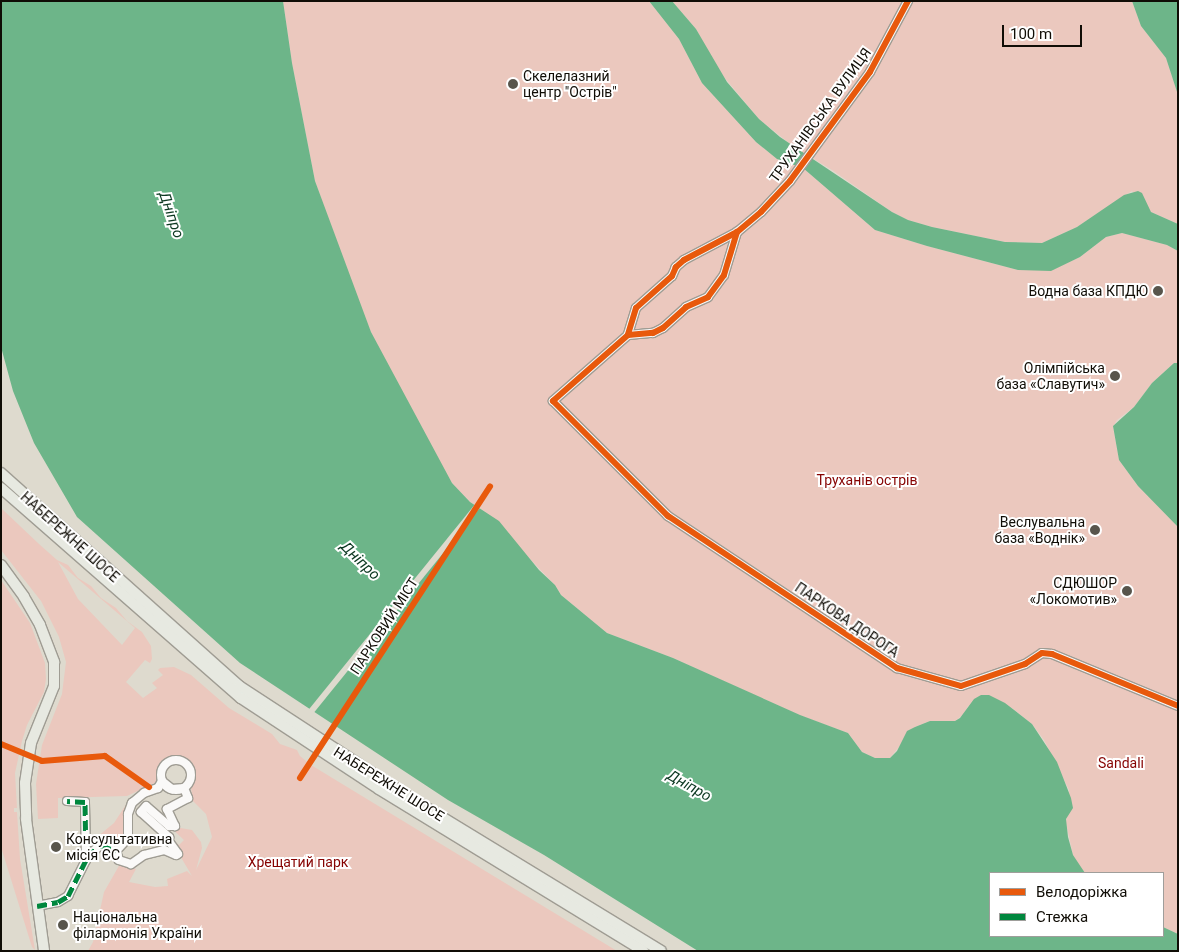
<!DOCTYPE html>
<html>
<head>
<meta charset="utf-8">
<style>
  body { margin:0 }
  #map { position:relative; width:1179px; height:952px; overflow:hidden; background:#dedace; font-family:Roboto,sans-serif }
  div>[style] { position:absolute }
  .green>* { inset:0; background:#ebc8be }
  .water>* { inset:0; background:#6db589 }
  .pier>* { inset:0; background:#dedace; transform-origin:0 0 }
  .roads { filter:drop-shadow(1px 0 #9f9c93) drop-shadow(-1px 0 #9f9c93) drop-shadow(0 1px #9f9c93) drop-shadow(0 -1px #9f9c93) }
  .minor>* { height:8px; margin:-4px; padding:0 4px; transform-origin:4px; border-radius:4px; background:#faf9f8 }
  .minor>.ring { margin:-4px; padding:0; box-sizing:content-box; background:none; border:8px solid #faf9f8; border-radius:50% }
  .major>* { height:10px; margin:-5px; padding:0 5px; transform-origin:5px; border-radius:5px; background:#e7e9e1 }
  .quiet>* { height:5px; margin-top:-2.5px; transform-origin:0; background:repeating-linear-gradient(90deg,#00873e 0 10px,transparent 0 15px) }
  .cycleway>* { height:6px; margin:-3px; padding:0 3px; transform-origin:3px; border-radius:3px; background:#e8590c }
  .dots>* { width:14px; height:14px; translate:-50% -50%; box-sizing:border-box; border:2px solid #fff; border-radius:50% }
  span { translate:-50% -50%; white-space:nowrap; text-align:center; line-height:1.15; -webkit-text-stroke:4px #fff; paint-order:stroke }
  .poi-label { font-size:14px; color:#100d06 }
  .left { translate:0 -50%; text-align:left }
  .right { translate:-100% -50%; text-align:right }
  .street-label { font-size:14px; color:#100d06 }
  .park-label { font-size:14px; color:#860302 }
  .water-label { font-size:15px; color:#0c3821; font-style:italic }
  .frame { position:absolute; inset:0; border:2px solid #100d06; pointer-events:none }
  .legend { position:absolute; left:989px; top:872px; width:175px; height:65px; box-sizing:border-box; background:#fff; border:1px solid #9f9e9b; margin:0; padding:6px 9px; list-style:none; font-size:15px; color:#100d06 }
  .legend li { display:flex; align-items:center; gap:10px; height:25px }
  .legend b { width:25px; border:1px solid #9f9e9b }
  .scale { position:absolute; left:1002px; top:25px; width:80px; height:22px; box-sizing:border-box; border:2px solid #100d06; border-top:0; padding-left:6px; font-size:15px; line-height:18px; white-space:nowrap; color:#100d06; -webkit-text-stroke:4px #fff; paint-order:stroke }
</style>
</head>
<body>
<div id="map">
  <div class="green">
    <div style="clip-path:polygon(283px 1px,649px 1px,679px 39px,702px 83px,756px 142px,777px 159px,803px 168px,875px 230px,927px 246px,1018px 270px,1051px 270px,1080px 257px,1106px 237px,1122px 233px,1167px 245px,1178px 251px,1178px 363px,1174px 363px,1152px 383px,1134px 407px,1117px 420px,1113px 427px,1119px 460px,1138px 486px,1178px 527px,1178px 934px,1163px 927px,1163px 873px,1085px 873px,1078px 865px,1073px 855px,1066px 823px,1069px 790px,1044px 740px,1032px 724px,1012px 708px,968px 706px,964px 714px,955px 721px,930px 721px,915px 727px,890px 758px,875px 758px,862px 752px,848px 733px,799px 715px,673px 658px,607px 633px,561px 595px,555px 585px,484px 511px,470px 502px,452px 483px,446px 473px,382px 357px,357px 300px,315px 181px,292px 63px)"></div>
    <div style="clip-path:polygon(672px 1px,1132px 1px,1141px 26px,1166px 58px,1178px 95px,1178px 224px,1151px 212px,1132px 191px,1077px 227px,1042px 243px,1005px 242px,932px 227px,908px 220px,892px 212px,832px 170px,794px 147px,759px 119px,719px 71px,696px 29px)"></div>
    <div style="clip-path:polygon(evenodd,1px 508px,39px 544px,57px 560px,68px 565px,78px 578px,91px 586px,101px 598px,116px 608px,127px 621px,142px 632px,151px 646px,152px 659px,150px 663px,145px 660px,126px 682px,143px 698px,157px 688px,152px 683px,163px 675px,158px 670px,160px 668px,174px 667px,191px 675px,229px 708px,272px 734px,280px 744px,297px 750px,300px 756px,311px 765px,617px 951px,88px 951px,93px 942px,104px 892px,120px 864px,136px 869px,129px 882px,155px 887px,168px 886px,167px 879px,187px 871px,192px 876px,169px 837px,179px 845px,184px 840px,169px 826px,192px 830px,201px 842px,202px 848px,196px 870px,212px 837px,206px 814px,193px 801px,191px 788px,196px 777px,195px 769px,191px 762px,177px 755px,162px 761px,156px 774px,157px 782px,127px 796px,58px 798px,58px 818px,38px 819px,36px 784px,42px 745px,62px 694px,66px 662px,59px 637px,41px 601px,1px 550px,1px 508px,58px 562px,135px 628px,122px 645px,78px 599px,58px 562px)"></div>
    <div style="clip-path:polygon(1px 580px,30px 623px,45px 663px,46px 679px,44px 692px,27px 725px,22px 741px,15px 773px,17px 808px,14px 808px,14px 812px,17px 812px,20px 859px,35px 950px,32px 947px,1px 847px)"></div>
    <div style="clip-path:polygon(139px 795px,132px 803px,129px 834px,116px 846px,105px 840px,100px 842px,97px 837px,114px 823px,129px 800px)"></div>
  </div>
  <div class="water">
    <div style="clip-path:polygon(1px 1px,283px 1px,292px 63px,315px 181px,371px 332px,452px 483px,470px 502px,499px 521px,539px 570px,555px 585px,561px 595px,607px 633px,673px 658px,800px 715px,848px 733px,862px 752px,875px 758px,890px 758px,897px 751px,907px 731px,915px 727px,930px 721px,955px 721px,960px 718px,974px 699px,981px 695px,989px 695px,1005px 703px,1032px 724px,1057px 762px,1071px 798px,1073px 808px,1066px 819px,1068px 837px,1073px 855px,1085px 873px,990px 873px,990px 936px,1163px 936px,1163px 927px,1178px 934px,1178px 951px,698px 951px,544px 855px,448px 800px,240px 663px,77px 517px,34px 443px,13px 391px,1px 347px)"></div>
    <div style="clip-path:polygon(649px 1px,672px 1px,696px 29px,727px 82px,759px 119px,780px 137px,892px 212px,908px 220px,932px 227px,1005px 242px,1042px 243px,1077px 227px,1124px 195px,1138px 191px,1142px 193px,1151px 212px,1178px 224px,1178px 251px,1167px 245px,1122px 233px,1106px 237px,1080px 257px,1051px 271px,1018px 270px,927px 246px,875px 230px,803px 168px,777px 159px,756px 142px,702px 83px,679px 39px)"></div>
    <div style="clip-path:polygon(1132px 1px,1178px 1px,1178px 95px,1166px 58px,1141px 26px)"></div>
    <div style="clip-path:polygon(1174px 363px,1178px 363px,1178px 527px,1138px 486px,1119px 460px,1113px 426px,1134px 407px,1152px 383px)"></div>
  </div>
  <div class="pier">
    <div style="left:476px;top:503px;width:6px;height:267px;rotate:39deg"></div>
  </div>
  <div class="roads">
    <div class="minor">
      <div style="left:908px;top:1px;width:81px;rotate:118.2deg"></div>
      <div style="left:870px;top:72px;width:135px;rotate:126.3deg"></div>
      <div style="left:790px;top:181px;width:42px;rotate:133.1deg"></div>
      <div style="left:761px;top:212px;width:31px;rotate:140deg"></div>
      <div style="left:737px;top:232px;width:60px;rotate:152.2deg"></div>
      <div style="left:684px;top:260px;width:11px;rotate:139deg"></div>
      <div style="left:676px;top:267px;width:10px;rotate:114deg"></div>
      <div style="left:672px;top:276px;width:48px;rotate:138.4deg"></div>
      <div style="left:636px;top:308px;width:28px;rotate:107deg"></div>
      <div style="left:628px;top:335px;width:100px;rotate:138.7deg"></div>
      <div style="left:553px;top:401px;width:163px;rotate:45deg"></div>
      <div style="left:668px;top:516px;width:275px;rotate:33.6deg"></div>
      <div style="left:897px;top:668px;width:66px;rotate:15.7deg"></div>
      <div style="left:961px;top:686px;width:68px;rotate:-19deg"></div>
      <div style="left:1025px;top:664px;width:20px;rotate:-33deg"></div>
      <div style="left:1042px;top:653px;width:10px;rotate:6deg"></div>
      <div style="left:1052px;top:654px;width:136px;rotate:22.4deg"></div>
      <div style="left:628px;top:335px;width:25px;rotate:-5deg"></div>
      <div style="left:653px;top:333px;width:11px;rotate:-27deg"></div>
      <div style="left:663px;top:328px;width:31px;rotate:-42deg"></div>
      <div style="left:686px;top:307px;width:24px;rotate:-24deg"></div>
      <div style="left:708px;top:297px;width:27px;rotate:-54deg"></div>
      <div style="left:724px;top:275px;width:45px;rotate:-73.2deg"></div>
      <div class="ring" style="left:161px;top:760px;width:22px;height:22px"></div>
      <div style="left:162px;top:781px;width:13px;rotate:39deg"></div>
      <div style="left:172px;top:789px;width:12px;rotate:-5deg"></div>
      <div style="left:184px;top:788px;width:11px;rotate:68deg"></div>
      <div style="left:188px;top:798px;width:24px;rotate:152deg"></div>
      <div style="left:167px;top:809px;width:19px;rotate:65deg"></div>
      <div style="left:175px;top:826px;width:6px;rotate:180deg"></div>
      <div style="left:169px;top:826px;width:30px;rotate:-139deg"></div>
      <div style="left:146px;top:806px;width:8px;rotate:130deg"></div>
      <div style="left:141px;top:812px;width:38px;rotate:42deg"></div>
      <div style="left:169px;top:837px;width:3px;rotate:108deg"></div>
      <div style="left:168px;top:840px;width:17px;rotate:54deg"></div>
      <div style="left:178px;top:854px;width:2px;rotate:153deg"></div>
      <div style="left:176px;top:855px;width:13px;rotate:-157deg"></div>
      <div style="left:164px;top:850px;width:21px;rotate:166deg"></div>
      <div style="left:144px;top:855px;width:16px;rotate:145deg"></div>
      <div style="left:131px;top:864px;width:13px;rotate:-162deg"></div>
      <div style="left:119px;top:860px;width:9px;rotate:-108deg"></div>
      <div style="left:116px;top:851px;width:18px;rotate:-47deg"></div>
      <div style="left:128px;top:838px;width:24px;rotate:-90deg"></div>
      <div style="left:128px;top:814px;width:12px;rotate:-70deg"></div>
      <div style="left:132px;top:803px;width:16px;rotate:-40deg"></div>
      <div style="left:144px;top:793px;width:15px;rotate:-20deg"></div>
      <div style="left:158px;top:788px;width:8px;rotate:-60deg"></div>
      <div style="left:87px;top:856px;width:18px;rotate:-38deg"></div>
      <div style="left:101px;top:845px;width:16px;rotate:22deg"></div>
      <div style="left:37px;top:906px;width:21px;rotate:-11deg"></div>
      <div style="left:58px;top:902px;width:12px;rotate:-31deg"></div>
      <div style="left:68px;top:896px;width:40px;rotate:-63.4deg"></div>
      <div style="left:86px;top:860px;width:58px;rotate:-91deg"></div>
      <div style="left:85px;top:802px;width:18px;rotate:-177deg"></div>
    </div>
    <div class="major">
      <div style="left:1px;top:473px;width:319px;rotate:41.8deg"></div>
      <div style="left:239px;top:686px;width:203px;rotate:33.1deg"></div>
      <div style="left:409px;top:797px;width:295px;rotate:31.4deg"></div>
      <div style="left:1px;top:488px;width:319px;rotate:41.2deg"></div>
      <div style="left:241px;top:698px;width:165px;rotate:33.4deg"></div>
      <div style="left:379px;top:789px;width:310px;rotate:31.5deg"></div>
      <div style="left:1px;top:565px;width:39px;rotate:54deg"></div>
      <div style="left:24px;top:597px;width:32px;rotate:60deg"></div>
      <div style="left:40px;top:625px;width:40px;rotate:69deg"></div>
      <div style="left:54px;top:662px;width:24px;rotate:90deg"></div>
      <div style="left:54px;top:686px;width:61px;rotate:112deg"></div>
      <div style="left:31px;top:743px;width:40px;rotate:98.5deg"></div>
      <div style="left:25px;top:783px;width:36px;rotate:88deg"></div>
      <div style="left:26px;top:819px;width:133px;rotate:82.2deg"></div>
    </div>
  </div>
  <div class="quiet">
    <div style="left:87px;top:856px;width:18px;rotate:-38deg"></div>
    <div style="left:101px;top:845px;width:16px;rotate:22deg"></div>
    <div style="left:37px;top:906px;width:21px;rotate:-11deg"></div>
    <div style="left:58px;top:902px;width:12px;rotate:-31deg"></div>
    <div style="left:68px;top:896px;width:40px;rotate:-63.4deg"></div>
    <div style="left:86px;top:860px;width:58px;rotate:-91deg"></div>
    <div style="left:85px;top:802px;width:18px;rotate:-177deg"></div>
  </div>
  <div class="cycleway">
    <div style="left:908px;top:1px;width:81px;rotate:118.2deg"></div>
    <div style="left:870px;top:72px;width:135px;rotate:126.3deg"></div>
    <div style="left:790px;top:181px;width:42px;rotate:133.1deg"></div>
    <div style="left:761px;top:212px;width:31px;rotate:140deg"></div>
    <div style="left:737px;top:232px;width:60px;rotate:152.2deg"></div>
    <div style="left:684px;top:260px;width:11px;rotate:139deg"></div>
    <div style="left:676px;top:267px;width:10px;rotate:114deg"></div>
    <div style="left:672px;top:276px;width:48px;rotate:138.4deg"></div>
    <div style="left:636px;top:308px;width:28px;rotate:107deg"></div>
    <div style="left:628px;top:335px;width:100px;rotate:138.7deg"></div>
    <div style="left:553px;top:401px;width:163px;rotate:45deg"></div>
    <div style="left:668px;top:516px;width:275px;rotate:33.6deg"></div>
    <div style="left:897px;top:668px;width:66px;rotate:15.7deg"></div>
    <div style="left:961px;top:686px;width:68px;rotate:-19deg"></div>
    <div style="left:1025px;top:664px;width:20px;rotate:-33deg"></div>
    <div style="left:1042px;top:653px;width:10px;rotate:6deg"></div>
    <div style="left:1052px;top:654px;width:136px;rotate:22.4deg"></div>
    <div style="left:628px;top:335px;width:25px;rotate:-5deg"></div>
    <div style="left:653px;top:333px;width:11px;rotate:-27deg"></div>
    <div style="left:663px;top:328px;width:31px;rotate:-42deg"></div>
    <div style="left:686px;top:307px;width:24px;rotate:-24deg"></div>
    <div style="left:708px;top:297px;width:27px;rotate:-54deg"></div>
    <div style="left:724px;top:275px;width:45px;rotate:-73.2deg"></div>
    <div style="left:1px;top:744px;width:44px;rotate:22.5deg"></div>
    <div style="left:42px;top:761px;width:63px;rotate:-4.5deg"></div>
    <div style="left:105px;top:756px;width:54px;rotate:35.2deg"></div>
    <div style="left:300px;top:778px;width:348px;rotate:-56.9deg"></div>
  </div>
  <div class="dots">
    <div style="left:513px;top:84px;background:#58554c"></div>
    <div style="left:1158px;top:291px;background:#58554c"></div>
    <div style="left:1115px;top:376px;background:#58554c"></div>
    <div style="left:1095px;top:530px;background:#58554c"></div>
    <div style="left:1127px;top:591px;background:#58554c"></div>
    <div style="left:56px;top:847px;background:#58554c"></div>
    <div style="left:63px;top:925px;background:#58554c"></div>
  </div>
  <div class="poi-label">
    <span class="left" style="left:523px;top:84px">Скелелазний<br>центр "Острів"</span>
    <span class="right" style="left:1148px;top:291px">Водна база КПДЮ</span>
    <span class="right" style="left:1105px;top:376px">Олімпійська<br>база «Славутич»</span>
    <span class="right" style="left:1085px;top:530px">Веслувальна<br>база «Воднік»</span>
    <span class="right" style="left:1117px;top:591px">СДЮШОР<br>«Локомотив»</span>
    <span class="left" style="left:66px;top:847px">Консультативна<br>місія ЄС</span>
    <span class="left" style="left:73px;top:925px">Національна<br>філармонія України</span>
  </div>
  <div class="street-label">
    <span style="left:820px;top:115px;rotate:-54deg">ТРУХАНІВСЬКА ВУЛИЦЯ</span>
    <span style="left:70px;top:537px;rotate:42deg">НАБЕРЕЖНЕ ШОСЕ</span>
    <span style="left:847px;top:620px;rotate:34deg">ПАРКОВА ДОРОГА</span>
    <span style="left:384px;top:626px;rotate:-57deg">ПАРКОВИЙ МІСТ</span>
    <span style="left:389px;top:784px;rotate:32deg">НАБЕРЕЖНЕ ШОСЕ</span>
  </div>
  <div class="park-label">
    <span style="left:867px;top:480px">Труханів острів</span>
    <span style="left:1121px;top:763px">Sandali</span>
    <span style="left:298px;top:862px">Хрещатий парк</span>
  </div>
  <div class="water-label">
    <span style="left:171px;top:215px;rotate:71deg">Дніпро</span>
    <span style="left:360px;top:561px;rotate:44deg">Дніпро</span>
    <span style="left:689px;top:786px;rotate:29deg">Дніпро</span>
  </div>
  <div class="frame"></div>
  <ul class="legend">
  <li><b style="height:6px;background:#e8590c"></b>Велодоріжка</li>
  <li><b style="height:6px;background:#00873e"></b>Стежка</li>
  </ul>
  <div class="scale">100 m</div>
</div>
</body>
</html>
